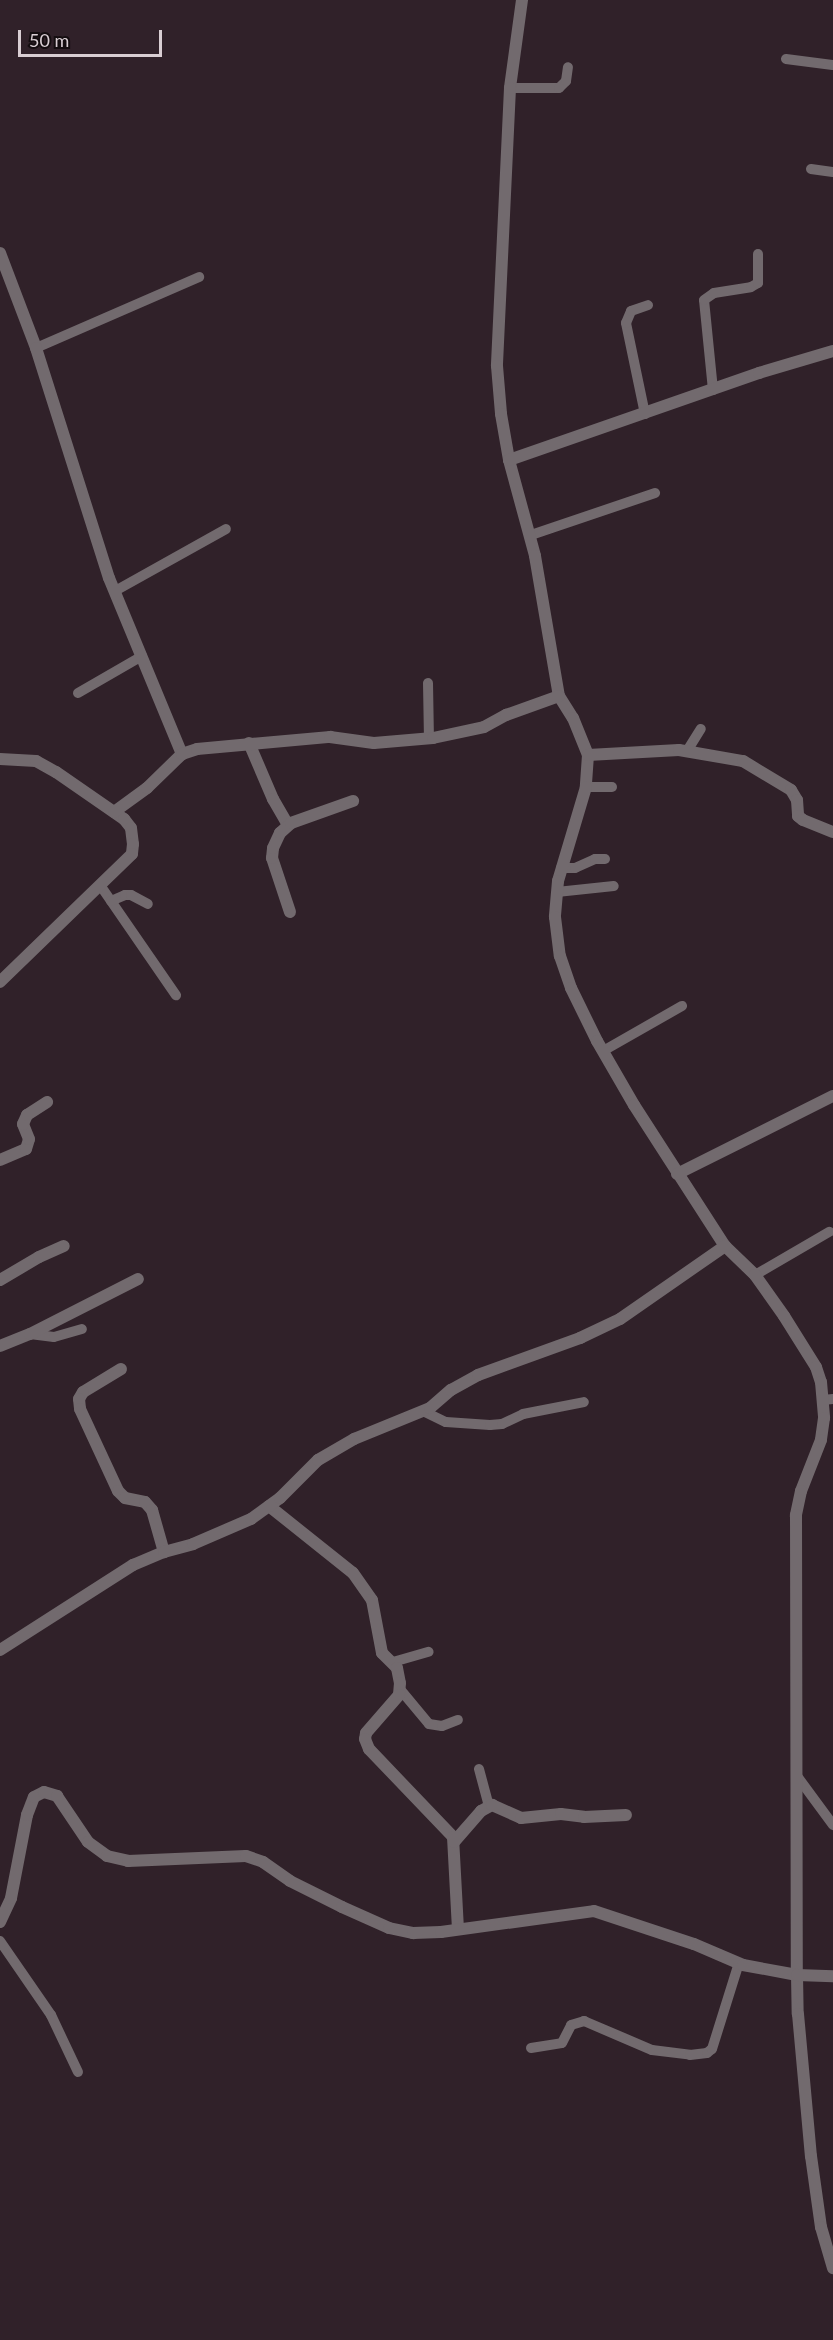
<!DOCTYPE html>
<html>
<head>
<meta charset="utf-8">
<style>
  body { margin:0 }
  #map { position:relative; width:833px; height:2340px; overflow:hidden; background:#302129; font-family:Lato,sans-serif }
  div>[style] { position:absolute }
  .lane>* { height:10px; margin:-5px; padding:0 5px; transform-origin:5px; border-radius:5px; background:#726a6e }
  .street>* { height:12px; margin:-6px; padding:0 6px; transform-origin:6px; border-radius:6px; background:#726a6e }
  span { translate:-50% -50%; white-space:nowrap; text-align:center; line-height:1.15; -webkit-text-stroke:6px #140d10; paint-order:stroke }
  .scale { position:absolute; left:18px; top:30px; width:144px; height:27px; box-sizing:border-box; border:3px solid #d9ced3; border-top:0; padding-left:8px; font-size:18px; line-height:21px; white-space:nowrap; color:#d9ced3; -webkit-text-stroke:4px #140d10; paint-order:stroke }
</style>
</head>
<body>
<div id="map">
  <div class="lane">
    <div style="left:786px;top:59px;width:47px;rotate:7.3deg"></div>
    <div style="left:510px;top:88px;width:49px"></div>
    <div style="left:559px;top:88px;width:10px;rotate:-45deg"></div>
    <div style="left:566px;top:81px;width:14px;rotate:-82deg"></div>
    <div style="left:811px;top:169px;width:22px;rotate:8deg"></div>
    <div style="left:36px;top:348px;width:178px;rotate:-23.5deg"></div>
    <div style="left:713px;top:390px;width:90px;rotate:-95.7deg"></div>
    <div style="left:704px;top:300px;width:12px;rotate:-35deg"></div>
    <div style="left:714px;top:293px;width:37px;rotate:-9deg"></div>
    <div style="left:751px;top:287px;width:8px;rotate:-30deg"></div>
    <div style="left:758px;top:283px;width:29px;rotate:-90deg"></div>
    <div style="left:645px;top:414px;width:93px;rotate:-101.8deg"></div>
    <div style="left:626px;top:323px;width:13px;rotate:-67deg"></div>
    <div style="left:631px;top:311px;width:18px;rotate:-19deg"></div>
    <div style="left:531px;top:535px;width:131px;rotate:-18.7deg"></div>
    <div style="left:115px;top:591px;width:127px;rotate:-29.2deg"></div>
    <div style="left:428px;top:683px;width:55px;rotate:89deg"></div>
    <div style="left:78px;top:693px;width:74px;rotate:-30deg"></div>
    <div style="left:687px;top:751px;width:26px;rotate:-58deg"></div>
    <div style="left:586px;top:787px;width:26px"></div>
    <div style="left:561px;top:868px;width:14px"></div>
    <div style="left:575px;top:868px;width:22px;rotate:-24deg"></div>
    <div style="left:595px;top:859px;width:10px"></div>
    <div style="left:100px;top:885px;width:134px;rotate:55.4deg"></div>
    <div style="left:557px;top:892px;width:57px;rotate:-6deg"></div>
    <div style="left:111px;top:901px;width:15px;rotate:-23deg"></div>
    <div style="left:125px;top:895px;width:6px"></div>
    <div style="left:131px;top:895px;width:19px;rotate:28deg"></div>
    <div style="left:603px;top:1051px;width:91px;rotate:-29.7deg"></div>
    <div style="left:755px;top:1275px;width:86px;rotate:-30.2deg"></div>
    <div style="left:30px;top:1334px;width:24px;rotate:7deg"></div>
    <div style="left:54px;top:1337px;width:29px;rotate:-16deg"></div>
    <div style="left:823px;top:1400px;width:10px;rotate:-6deg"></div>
    <div style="left:423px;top:1411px;width:25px;rotate:26deg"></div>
    <div style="left:446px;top:1422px;width:44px;rotate:3.9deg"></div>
    <div style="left:490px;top:1425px;width:12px;rotate:-5deg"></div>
    <div style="left:502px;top:1424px;width:23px;rotate:-25deg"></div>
    <div style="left:523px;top:1414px;width:62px;rotate:-11.1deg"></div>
    <div style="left:393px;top:1662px;width:37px;rotate:-16deg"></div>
    <div style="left:399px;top:1688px;width:47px;rotate:50.2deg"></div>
    <div style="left:429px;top:1724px;width:13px;rotate:9deg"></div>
    <div style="left:442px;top:1726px;width:17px;rotate:-21deg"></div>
    <div style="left:479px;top:1769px;width:38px;rotate:75deg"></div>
    <div style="left:797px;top:1776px;width:61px;rotate:53.7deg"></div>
    <div style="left:0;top:1941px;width:90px;rotate:55.4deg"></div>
    <div style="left:51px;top:2015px;width:63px;rotate:64.7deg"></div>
    <div style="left:531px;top:2048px;width:31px;rotate:-9deg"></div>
    <div style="left:562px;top:2043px;width:20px;rotate:-63deg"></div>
    <div style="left:571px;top:2025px;width:14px;rotate:-17deg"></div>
    <div style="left:584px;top:2021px;width:74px;rotate:23.1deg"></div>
    <div style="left:652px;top:2050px;width:38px;rotate:7deg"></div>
    <div style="left:690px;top:2055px;width:17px;rotate:-7deg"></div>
    <div style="left:707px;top:2053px;width:6px;rotate:-39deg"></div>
    <div style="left:712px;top:2049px;width:90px;rotate:-72.6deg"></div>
  </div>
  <div class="street">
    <div style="left:522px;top:0;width:89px;rotate:97.8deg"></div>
    <div style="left:510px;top:88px;width:278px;rotate:92.7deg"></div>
    <div style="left:497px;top:366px;width:48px;rotate:85.2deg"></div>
    <div style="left:501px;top:414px;width:47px;rotate:80.1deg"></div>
    <div style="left:509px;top:460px;width:99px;rotate:74.8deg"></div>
    <div style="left:535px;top:556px;width:142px;rotate:80.3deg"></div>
    <div style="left:559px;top:696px;width:26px;rotate:58deg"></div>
    <div style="left:573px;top:718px;width:40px;rotate:68deg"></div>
    <div style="left:588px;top:755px;width:32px;rotate:94deg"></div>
    <div style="left:586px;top:787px;width:98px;rotate:106.6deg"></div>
    <div style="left:558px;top:881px;width:36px;rotate:95deg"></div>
    <div style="left:555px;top:917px;width:39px;rotate:83deg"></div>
    <div style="left:560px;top:956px;width:34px;rotate:71deg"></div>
    <div style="left:571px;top:988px;width:59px;rotate:63.9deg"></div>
    <div style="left:597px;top:1041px;width:74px;rotate:60deg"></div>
    <div style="left:634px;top:1105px;width:168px;rotate:57.2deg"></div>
    <div style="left:725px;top:1246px;width:42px;rotate:44deg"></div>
    <div style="left:755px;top:1275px;width:50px;rotate:54.7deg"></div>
    <div style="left:784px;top:1316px;width:60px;rotate:57.9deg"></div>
    <div style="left:816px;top:1367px;width:16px;rotate:72deg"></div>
    <div style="left:821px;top:1382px;width:36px;rotate:85deg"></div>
    <div style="left:824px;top:1418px;width:22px;rotate:98deg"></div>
    <div style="left:821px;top:1440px;width:55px;rotate:111.4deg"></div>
    <div style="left:801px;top:1491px;width:25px;rotate:102deg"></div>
    <div style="left:796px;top:1515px;width:460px;rotate:89.9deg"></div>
    <div style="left:797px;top:1975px;width:39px;rotate:89deg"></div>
    <div style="left:798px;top:2014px;width:143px;rotate:84.8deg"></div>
    <div style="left:811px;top:2156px;width:72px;rotate:82deg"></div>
    <div style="left:821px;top:2227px;width:43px;rotate:73.7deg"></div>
    <div style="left:0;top:253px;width:102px;rotate:69.2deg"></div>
    <div style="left:36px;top:348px;width:241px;rotate:72.4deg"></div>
    <div style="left:109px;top:578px;width:191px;rotate:67.5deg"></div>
    <div style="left:509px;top:460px;width:265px;rotate:-19.2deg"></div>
    <div style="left:759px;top:373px;width:77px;rotate:-16.6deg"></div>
    <div style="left:249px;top:743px;width:61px;rotate:66.8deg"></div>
    <div style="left:273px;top:799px;width:30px;rotate:60deg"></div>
    <div style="left:588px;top:755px;width:91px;rotate:-3.1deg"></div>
    <div style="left:679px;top:750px;width:65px;rotate:9.8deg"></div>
    <div style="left:743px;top:761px;width:56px;rotate:31.1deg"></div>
    <div style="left:791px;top:790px;width:12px;rotate:59deg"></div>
    <div style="left:797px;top:800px;width:16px;rotate:86deg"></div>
    <div style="left:798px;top:816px;width:6px;rotate:39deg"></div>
    <div style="left:803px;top:820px;width:32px;rotate:22deg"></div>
    <div style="left:0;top:759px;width:36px;rotate:3deg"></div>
    <div style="left:36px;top:761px;width:23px;rotate:29deg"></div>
    <div style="left:56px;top:772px;width:83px;rotate:34.7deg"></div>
    <div style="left:124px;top:819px;width:11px;rotate:52deg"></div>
    <div style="left:131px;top:828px;width:16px;rotate:83deg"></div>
    <div style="left:133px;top:844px;width:10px;rotate:96deg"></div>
    <div style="left:132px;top:854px;width:184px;rotate:135.9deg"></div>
    <div style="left:114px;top:812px;width:41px;rotate:-36deg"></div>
    <div style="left:147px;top:788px;width:49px;rotate:-44.2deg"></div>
    <div style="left:182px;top:754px;width:16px;rotate:-18deg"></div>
    <div style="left:197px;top:749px;width:134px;rotate:-5.2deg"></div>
    <div style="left:330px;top:737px;width:44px;rotate:7.8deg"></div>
    <div style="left:374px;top:743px;width:59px;rotate:-4.8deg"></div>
    <div style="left:433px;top:738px;width:52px;rotate:-12.2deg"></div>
    <div style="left:484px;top:727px;width:25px;rotate:-29deg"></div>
    <div style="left:506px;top:715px;width:56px;rotate:-19.7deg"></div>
    <div style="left:290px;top:912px;width:57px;rotate:-108.4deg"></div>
    <div style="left:272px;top:858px;width:10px;rotate:-84deg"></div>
    <div style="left:273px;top:848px;width:17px;rotate:-65deg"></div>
    <div style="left:280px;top:833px;width:15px;rotate:-42deg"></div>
    <div style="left:291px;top:823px;width:66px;rotate:-19.5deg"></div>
    <div style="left:0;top:1160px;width:28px;rotate:-23deg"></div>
    <div style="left:26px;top:1149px;width:10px;rotate:-73deg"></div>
    <div style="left:29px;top:1139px;width:16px;rotate:-112deg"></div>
    <div style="left:23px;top:1124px;width:10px;rotate:-66deg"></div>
    <div style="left:27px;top:1115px;width:24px;rotate:-33deg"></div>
    <div style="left:677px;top:1174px;width:174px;rotate:-26.6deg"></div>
    <div style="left:0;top:1280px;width:45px;rotate:-30.5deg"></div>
    <div style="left:39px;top:1257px;width:27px;rotate:-24deg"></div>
    <div style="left:0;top:1346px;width:32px;rotate:-22deg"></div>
    <div style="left:30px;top:1334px;width:121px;rotate:-27deg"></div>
    <div style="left:121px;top:1369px;width:44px;rotate:148.8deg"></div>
    <div style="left:83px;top:1392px;width:8px;rotate:120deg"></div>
    <div style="left:79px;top:1399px;width:10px;rotate:84deg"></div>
    <div style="left:80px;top:1409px;width:90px;rotate:65.1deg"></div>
    <div style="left:118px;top:1491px;width:10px;rotate:45deg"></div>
    <div style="left:125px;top:1498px;width:20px;rotate:11deg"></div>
    <div style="left:145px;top:1502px;width:11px;rotate:49deg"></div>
    <div style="left:152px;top:1510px;width:44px;rotate:74.1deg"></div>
    <div style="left:269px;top:1506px;width:107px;rotate:38.6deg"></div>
    <div style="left:353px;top:1573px;width:33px;rotate:55deg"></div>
    <div style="left:372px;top:1600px;width:54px;rotate:79.3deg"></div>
    <div style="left:382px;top:1653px;width:21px;rotate:45deg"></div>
    <div style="left:397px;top:1668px;width:15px;rotate:79deg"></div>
    <div style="left:400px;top:1683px;width:12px;rotate:95deg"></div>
    <div style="left:399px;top:1695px;width:50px;rotate:131deg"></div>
    <div style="left:366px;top:1733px;width:6px;rotate:99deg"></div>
    <div style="left:365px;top:1739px;width:11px;rotate:68deg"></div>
    <div style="left:369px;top:1749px;width:122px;rotate:46.3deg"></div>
    <div style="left:453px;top:1837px;width:92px;rotate:86.9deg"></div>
    <div style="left:0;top:1650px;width:158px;rotate:-32.6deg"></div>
    <div style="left:133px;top:1565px;width:34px;rotate:-23deg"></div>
    <div style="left:164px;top:1552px;width:30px;rotate:-15deg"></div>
    <div style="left:193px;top:1544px;width:63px;rotate:-23.3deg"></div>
    <div style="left:251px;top:1519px;width:36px;rotate:-36deg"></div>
    <div style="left:280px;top:1498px;width:54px;rotate:-45deg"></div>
    <div style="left:318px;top:1460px;width:42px;rotate:-30.3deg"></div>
    <div style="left:354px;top:1439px;width:82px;rotate:-22.2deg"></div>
    <div style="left:430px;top:1408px;width:28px;rotate:-41deg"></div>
    <div style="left:451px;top:1390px;width:31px;rotate:-29deg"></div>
    <div style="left:478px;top:1375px;width:109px;rotate:-19.9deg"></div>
    <div style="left:580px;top:1338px;width:44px;rotate:-25.4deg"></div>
    <div style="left:620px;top:1319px;width:128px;rotate:-34.8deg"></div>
    <div style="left:454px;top:1842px;width:41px;rotate:-48.9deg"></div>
    <div style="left:481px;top:1811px;width:13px;rotate:-29deg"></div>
    <div style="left:492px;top:1805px;width:32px;rotate:24deg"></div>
    <div style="left:521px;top:1818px;width:40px;rotate:-5.7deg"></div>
    <div style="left:561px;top:1814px;width:23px;rotate:7deg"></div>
    <div style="left:584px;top:1817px;width:42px;rotate:-2.7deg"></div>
    <div style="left:0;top:1922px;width:26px;rotate:-65deg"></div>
    <div style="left:11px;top:1898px;width:85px;rotate:-79.1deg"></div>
    <div style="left:27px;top:1815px;width:19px;rotate:-69deg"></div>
    <div style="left:34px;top:1797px;width:11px;rotate:-27deg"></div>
    <div style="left:44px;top:1792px;width:14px;rotate:17deg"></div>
    <div style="left:57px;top:1796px;width:55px;rotate:56deg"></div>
    <div style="left:88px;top:1842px;width:24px;rotate:36deg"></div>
    <div style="left:107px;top:1856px;width:22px;rotate:13deg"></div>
    <div style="left:128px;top:1861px;width:118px;rotate:-2.4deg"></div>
    <div style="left:246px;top:1856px;width:18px;rotate:19deg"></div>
    <div style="left:263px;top:1862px;width:33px;rotate:35deg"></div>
    <div style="left:290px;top:1881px;width:58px;rotate:26.6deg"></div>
    <div style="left:342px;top:1907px;width:51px;rotate:24.1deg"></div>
    <div style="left:389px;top:1928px;width:25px;rotate:12deg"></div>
    <div style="left:413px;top:1933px;width:28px;rotate:-2deg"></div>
    <div style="left:441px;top:1932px;width:154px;rotate:-7.8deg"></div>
    <div style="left:594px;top:1911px;width:105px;rotate:18.3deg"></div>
    <div style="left:694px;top:1944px;width:53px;rotate:23.2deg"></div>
    <div style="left:743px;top:1965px;width:55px;rotate:10.5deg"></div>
    <div style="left:797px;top:1975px;width:36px;rotate:2deg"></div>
  </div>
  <div class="scale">50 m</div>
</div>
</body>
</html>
